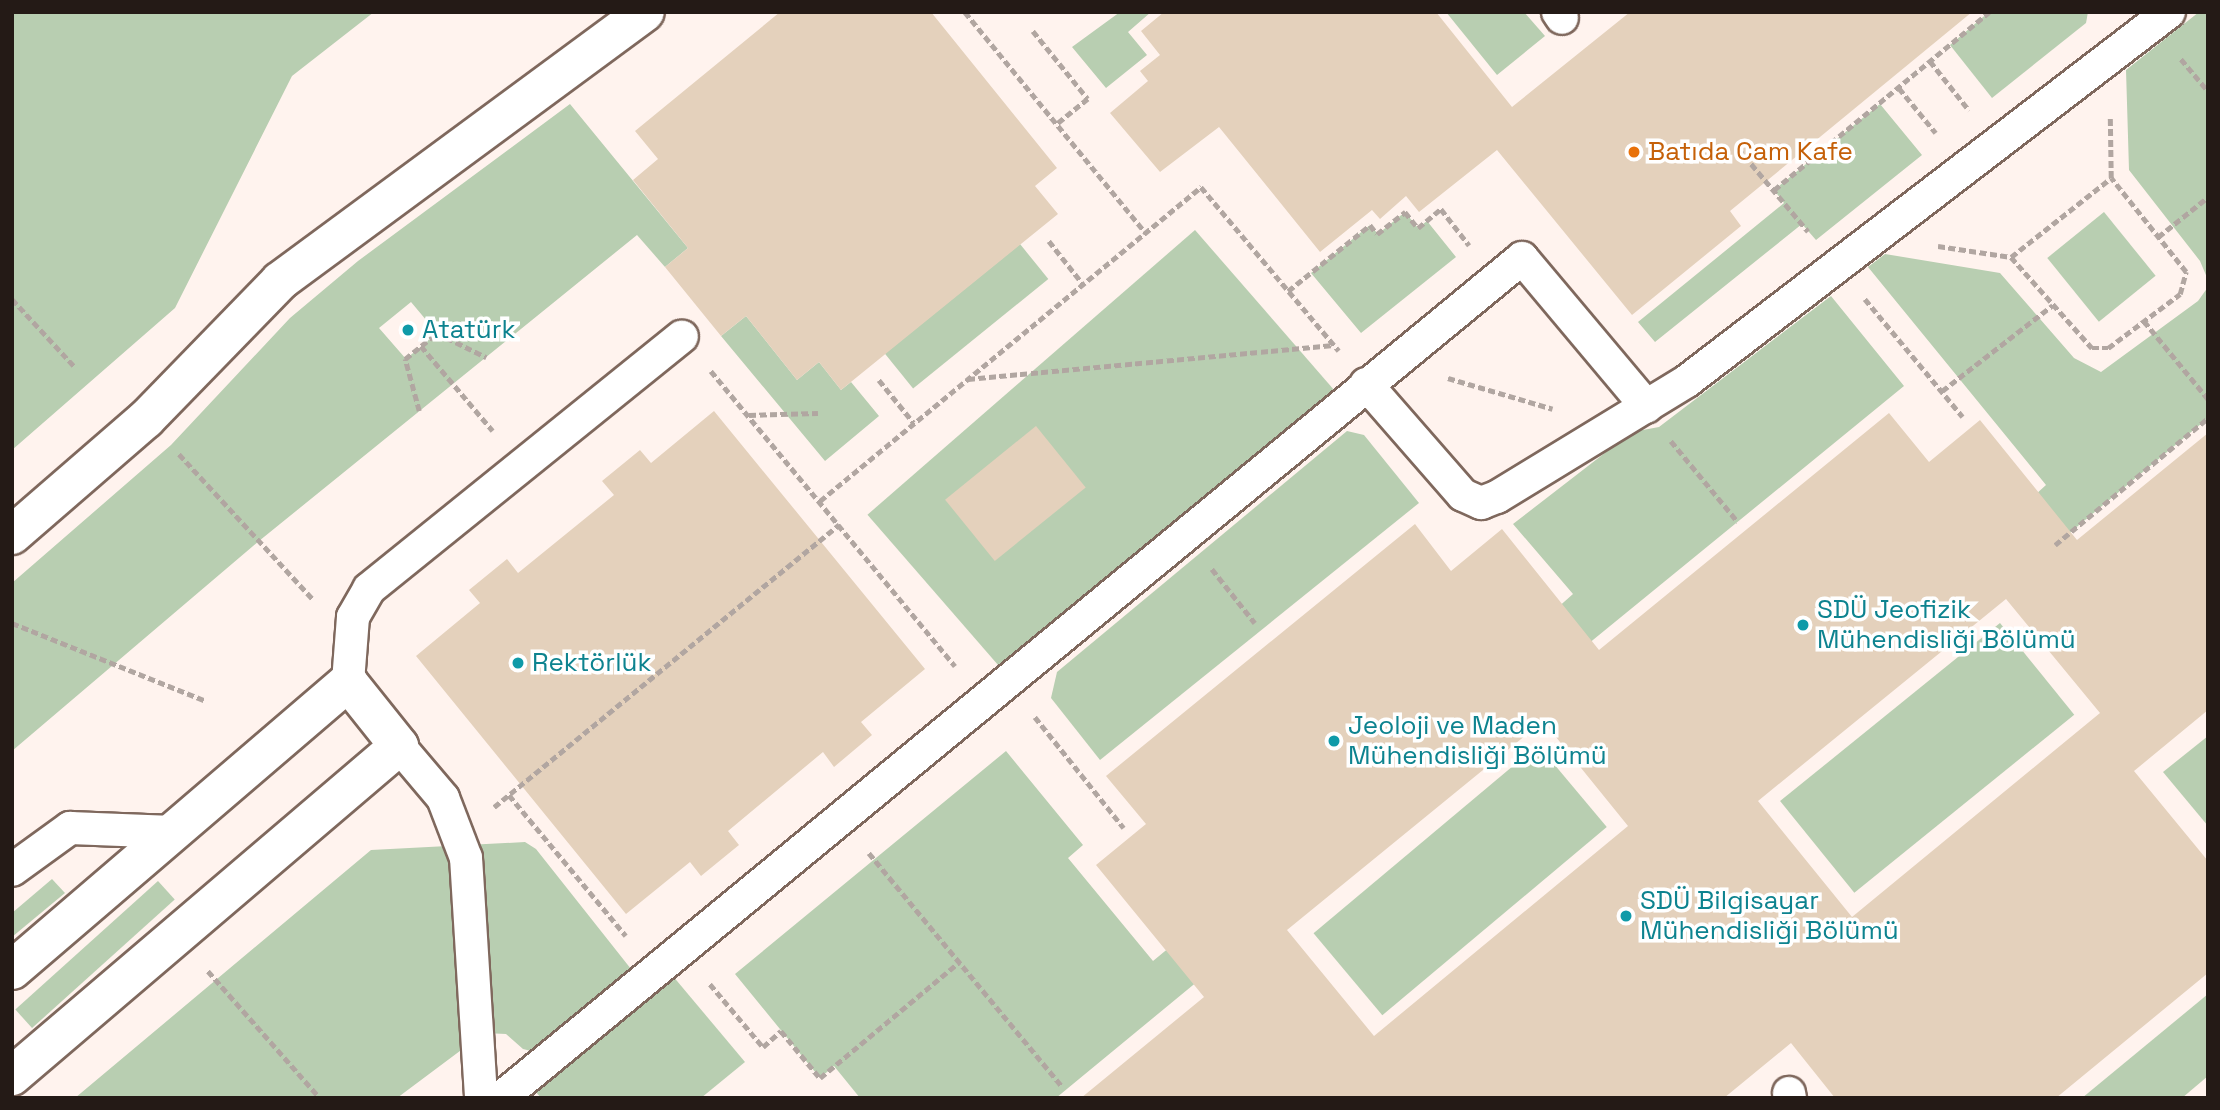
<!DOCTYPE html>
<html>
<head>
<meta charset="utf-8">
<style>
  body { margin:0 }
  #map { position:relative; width:2220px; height:1110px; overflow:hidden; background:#fff3ee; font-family:"Space Grotesk",sans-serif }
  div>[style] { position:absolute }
  .green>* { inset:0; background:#b8ceb1; transform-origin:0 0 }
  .building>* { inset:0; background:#e4d1bc; transform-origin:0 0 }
  .path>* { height:4.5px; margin-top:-2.25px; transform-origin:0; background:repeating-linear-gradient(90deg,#b1a6a1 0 7px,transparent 0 10.5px) }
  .roads { filter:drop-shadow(2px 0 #7f685d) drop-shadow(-2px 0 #7f685d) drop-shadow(0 2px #7f685d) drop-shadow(0 -2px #7f685d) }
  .service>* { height:32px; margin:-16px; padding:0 16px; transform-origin:16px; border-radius:16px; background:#fff }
  .minor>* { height:38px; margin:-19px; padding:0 19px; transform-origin:19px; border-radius:19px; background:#fff }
  .dots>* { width:19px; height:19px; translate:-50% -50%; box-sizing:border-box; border:4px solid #fff; border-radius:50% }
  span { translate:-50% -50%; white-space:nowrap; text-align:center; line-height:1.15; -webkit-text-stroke:7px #fff; paint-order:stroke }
  .food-label { font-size:26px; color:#c56008 }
  .left { translate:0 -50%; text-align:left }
  .culture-label { font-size:26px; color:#0d838f }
  .frame { position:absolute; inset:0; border:14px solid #241a16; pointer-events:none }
</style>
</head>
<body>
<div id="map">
  <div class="green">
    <div style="clip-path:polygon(12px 12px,374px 12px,292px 76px,175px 308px,12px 450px)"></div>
    <div style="clip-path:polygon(1120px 12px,1151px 12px,1128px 32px,1147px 55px,1106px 88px,1072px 47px)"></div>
    <div style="clip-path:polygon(1446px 12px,1524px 12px,1545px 36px,1497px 75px)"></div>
    <div style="clip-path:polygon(1989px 12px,2088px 12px,2086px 23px,1992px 98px,1950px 45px)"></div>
    <div style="clip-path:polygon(2199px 12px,2208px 12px,2208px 280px,2200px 261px,2129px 170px,2126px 70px)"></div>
    <div style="clip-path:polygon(evenodd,570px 104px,688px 248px,665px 267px,637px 235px,259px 541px,12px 751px,12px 583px,171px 445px,290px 318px,358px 261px,570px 104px,411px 302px,437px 333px,406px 359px,379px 328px,411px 302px)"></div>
    <div style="clip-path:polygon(1880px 104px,1922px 155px,1816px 240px,1802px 224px,1655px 342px,1638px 322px,1784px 203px,1774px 190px)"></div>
    <div style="clip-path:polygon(1405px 212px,1418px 228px,1427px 221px,1456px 257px,1361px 333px,1311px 273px,1370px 225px,1378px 234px)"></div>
    <div style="left:2104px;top:212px;width:82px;height:73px;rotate:51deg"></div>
    <div style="left:1195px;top:230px;width:211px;height:434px;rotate:49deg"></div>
    <div style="left:1020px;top:244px;width:45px;height:174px;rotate:51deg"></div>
    <div style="clip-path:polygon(1885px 254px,2000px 273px,2074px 358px,2101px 372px,2198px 301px,2208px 287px,2208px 418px,2055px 545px,2023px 506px,2046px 485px,1868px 267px)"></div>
    <div style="clip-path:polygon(1831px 296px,1904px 386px,1577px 653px,1547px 617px,1573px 594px,1513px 524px,1632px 432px,1659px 427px)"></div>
    <div style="clip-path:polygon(746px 316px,797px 380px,819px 362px,841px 390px,851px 382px,879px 416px,825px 461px,721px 336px)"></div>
    <div style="clip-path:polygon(1347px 431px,1364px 435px,1419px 503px,1100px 760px,1051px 698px,1057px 672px)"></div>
    <div style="left:2000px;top:623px;width:118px;height:283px;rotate:51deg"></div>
    <div style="clip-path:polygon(2208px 736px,2208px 826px,2163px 772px)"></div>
    <div style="left:1538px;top:745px;width:107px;height:293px;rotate:50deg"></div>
    <div style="clip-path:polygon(1006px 751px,1083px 845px,1068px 858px,1153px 961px,1176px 942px,1204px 976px,1056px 1098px,860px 1098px,834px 1066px,820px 1078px,735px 974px)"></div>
    <div style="clip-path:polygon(525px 842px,536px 849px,631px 969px,531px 1051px,523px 1049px,506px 1034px,484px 1033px,397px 1098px,75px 1098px,371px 850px)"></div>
    <div style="clip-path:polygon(52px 879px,65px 893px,12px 937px,12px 913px)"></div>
    <div style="left:158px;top:881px;width:25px;height:192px;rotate:48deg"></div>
    <div style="clip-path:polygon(672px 975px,745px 1062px,701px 1098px,541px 1098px,535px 1091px)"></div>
    <div style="clip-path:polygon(2208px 994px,2208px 1076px,2182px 1098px,2082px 1098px)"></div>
  </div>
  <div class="building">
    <div style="clip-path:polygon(780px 12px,931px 12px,1057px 168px,1035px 186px,1058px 214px,841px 390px,819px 362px,797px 380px,746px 316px,721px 336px,665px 267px,688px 248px,633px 180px,658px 159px,635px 131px)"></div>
    <div style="clip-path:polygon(1164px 12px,1436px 12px,1512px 107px,1630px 12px,1972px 12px,1730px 211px,1741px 226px,1632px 315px,1497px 150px,1419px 212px,1406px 196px,1380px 219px,1372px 210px,1320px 252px,1219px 127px,1160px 172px,1110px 113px,1148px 81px,1140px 71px,1160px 55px,1141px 31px)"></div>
    <div style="clip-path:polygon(714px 411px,925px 669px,861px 722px,872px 735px,834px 767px,823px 752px,728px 831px,739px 845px,701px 876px,690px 862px,626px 914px,416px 656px,480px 603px,469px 590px,507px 559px,518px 573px,614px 495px,602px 481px,640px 450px,651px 463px)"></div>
    <div style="clip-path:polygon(evenodd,1889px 413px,1929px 462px,1980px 420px,2077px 540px,2208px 433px,2208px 710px,2134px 771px,2208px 861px,2208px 973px,2056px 1098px,1835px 1098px,1791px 1043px,1724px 1098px,1081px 1098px,1204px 997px,1096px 865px,1146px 824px,1106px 776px,1415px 524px,1451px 571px,1502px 529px,1599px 650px,1889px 413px,2006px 599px,2100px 713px,1852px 917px,1758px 801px,2006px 599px,1889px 413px,1543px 721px,1628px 826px,1374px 1036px,1287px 930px,1543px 721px)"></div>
    <div style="left:1036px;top:426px;width:79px;height:117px;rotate:51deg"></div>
  </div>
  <div class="path">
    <div style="left:965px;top:12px;width:286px;rotate:50.7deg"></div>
    <div style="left:1033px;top:31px;width:87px;rotate:51deg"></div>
    <div style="left:1088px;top:99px;width:40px;rotate:141deg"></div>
    <div style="left:2181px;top:59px;width:42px;rotate:49.8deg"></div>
    <div style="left:1930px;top:61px;width:63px;rotate:51.5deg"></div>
    <div style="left:1899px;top:88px;width:58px;rotate:50.6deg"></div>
    <div style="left:1738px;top:148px;width:109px;rotate:49.9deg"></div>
    <div style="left:1774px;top:190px;width:279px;rotate:-39.6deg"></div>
    <div style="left:2158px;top:237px;width:64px;rotate:-38.7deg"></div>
    <div style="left:1049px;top:241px;width:55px;rotate:51.7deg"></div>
    <div style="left:1938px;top:246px;width:74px;rotate:8.6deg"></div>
    <div style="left:2011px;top:257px;width:127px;rotate:-38.3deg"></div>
    <div style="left:2111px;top:178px;width:63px;rotate:-90.9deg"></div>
    <div style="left:2011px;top:257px;width:122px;rotate:48.3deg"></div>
    <div style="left:2092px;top:348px;width:16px"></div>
    <div style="left:2108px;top:348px;width:90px;rotate:-36.9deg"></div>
    <div style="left:2180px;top:294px;width:23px;rotate:-75deg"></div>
    <div style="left:2186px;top:272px;width:120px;rotate:-128.6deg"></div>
    <div style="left:1288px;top:291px;width:105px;rotate:-38.8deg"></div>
    <div style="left:1370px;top:225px;width:11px;rotate:52deg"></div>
    <div style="left:1377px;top:234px;width:36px;rotate:-38deg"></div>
    <div style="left:1405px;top:212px;width:21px;rotate:51deg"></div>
    <div style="left:1418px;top:228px;width:30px;rotate:-40deg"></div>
    <div style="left:1441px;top:209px;width:46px;rotate:52.1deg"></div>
    <div style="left:12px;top:299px;width:94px;rotate:47.2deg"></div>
    <div style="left:1865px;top:299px;width:153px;rotate:50.3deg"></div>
    <div style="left:2144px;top:321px;width:101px;rotate:50.6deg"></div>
    <div style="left:421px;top:346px;width:111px;rotate:49.7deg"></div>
    <div style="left:711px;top:371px;width:383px;rotate:50.4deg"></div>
    <div style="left:1448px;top:378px;width:109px;rotate:16.4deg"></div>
    <div style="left:968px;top:379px;width:367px;rotate:-5.3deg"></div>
    <div style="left:879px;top:380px;width:55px;rotate:50.9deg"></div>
    <div style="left:1942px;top:391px;width:140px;rotate:-37.8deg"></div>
    <div style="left:419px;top:411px;width:54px;rotate:-105.1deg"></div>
    <div style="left:405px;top:359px;width:41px;rotate:-39.1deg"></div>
    <div style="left:437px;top:333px;width:55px;rotate:26.1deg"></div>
    <div style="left:749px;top:415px;width:69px;rotate:-1.7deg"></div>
    <div style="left:1671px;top:441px;width:105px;rotate:50.4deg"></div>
    <div style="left:179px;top:454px;width:197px;rotate:47.3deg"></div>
    <div style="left:820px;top:501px;width:494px;rotate:-39.5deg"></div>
    <div style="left:1201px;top:187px;width:214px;rotate:49.9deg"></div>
    <div style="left:2055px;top:545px;width:199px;rotate:-39.7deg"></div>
    <div style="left:1212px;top:569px;width:69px;rotate:51.5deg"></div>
    <div style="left:12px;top:623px;width:207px;rotate:21.9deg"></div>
    <div style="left:1035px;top:717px;width:142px;rotate:51.3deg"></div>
    <div style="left:509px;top:795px;width:183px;rotate:50.3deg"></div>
    <div style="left:494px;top:807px;width:446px;rotate:-39.3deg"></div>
    <div style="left:869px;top:853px;width:303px;rotate:50.4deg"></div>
    <div style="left:208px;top:971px;width:169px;rotate:48.6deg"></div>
    <div style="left:710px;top:984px;width:82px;rotate:49.9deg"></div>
    <div style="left:763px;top:1047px;width:24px;rotate:-42deg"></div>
    <div style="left:781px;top:1031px;width:61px;rotate:50.3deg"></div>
    <div style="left:820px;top:1078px;width:181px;rotate:-39.8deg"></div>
  </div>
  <div class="roads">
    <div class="service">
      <div style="left:1558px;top:12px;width:7px;rotate:56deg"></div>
      <div style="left:1366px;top:384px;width:147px;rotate:48.9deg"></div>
      <div style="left:1463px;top:495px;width:20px;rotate:24deg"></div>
      <div style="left:1481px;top:503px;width:17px;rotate:-21deg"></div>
      <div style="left:1497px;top:497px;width:223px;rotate:-31.4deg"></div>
      <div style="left:1687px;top:381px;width:607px;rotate:-37.44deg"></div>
      <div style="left:348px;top:682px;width:65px;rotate:-85.6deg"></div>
      <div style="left:353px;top:617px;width:32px;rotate:-60deg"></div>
      <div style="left:369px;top:589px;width:402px;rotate:-38.9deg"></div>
      <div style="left:399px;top:746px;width:68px;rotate:49.8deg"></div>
      <div style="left:443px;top:798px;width:64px;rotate:69deg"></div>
      <div style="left:466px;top:858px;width:240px;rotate:86.4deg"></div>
      <div style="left:12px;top:870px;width:72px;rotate:-35.9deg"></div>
      <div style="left:70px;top:828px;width:103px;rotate:2.2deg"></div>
      <div style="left:1789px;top:1093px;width:5px;rotate:79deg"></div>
      <div style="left:501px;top:1098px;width:1322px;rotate:-39.44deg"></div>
      <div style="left:1522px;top:258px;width:194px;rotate:50deg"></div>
    </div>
    <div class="minor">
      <div style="left:12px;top:535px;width:177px;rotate:-40.9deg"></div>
      <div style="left:146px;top:419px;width:192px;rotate:-45.8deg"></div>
      <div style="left:280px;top:281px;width:453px;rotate:-36.4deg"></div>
      <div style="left:12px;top:970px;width:443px;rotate:-40.6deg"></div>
      <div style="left:348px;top:682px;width:82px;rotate:51.4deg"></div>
      <div style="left:399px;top:746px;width:509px;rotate:139.55deg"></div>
    </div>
  </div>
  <div class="dots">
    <div style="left:1634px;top:152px;background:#e8710a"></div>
    <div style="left:408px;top:330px;background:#0f9aa8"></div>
    <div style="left:1803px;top:625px;background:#0f9aa8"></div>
    <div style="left:518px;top:663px;background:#0f9aa8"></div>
    <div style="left:1334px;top:741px;background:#0f9aa8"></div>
    <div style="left:1626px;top:916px;background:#0f9aa8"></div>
  </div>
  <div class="food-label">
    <span class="left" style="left:1648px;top:152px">Batıda Cam Kafe</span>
  </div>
  <div class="culture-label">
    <span class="left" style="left:422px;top:330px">Atatürk</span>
    <span class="left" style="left:1817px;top:625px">SDÜ Jeofizik<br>Mühendisliği Bölümü</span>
    <span class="left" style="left:532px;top:663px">Rektörlük</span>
    <span class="left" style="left:1348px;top:741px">Jeoloji ve Maden<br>Mühendisliği Bölümü</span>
    <span class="left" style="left:1640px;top:916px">SDÜ Bilgisayar<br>Mühendisliği Bölümü</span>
  </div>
  <div class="frame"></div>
</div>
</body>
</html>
